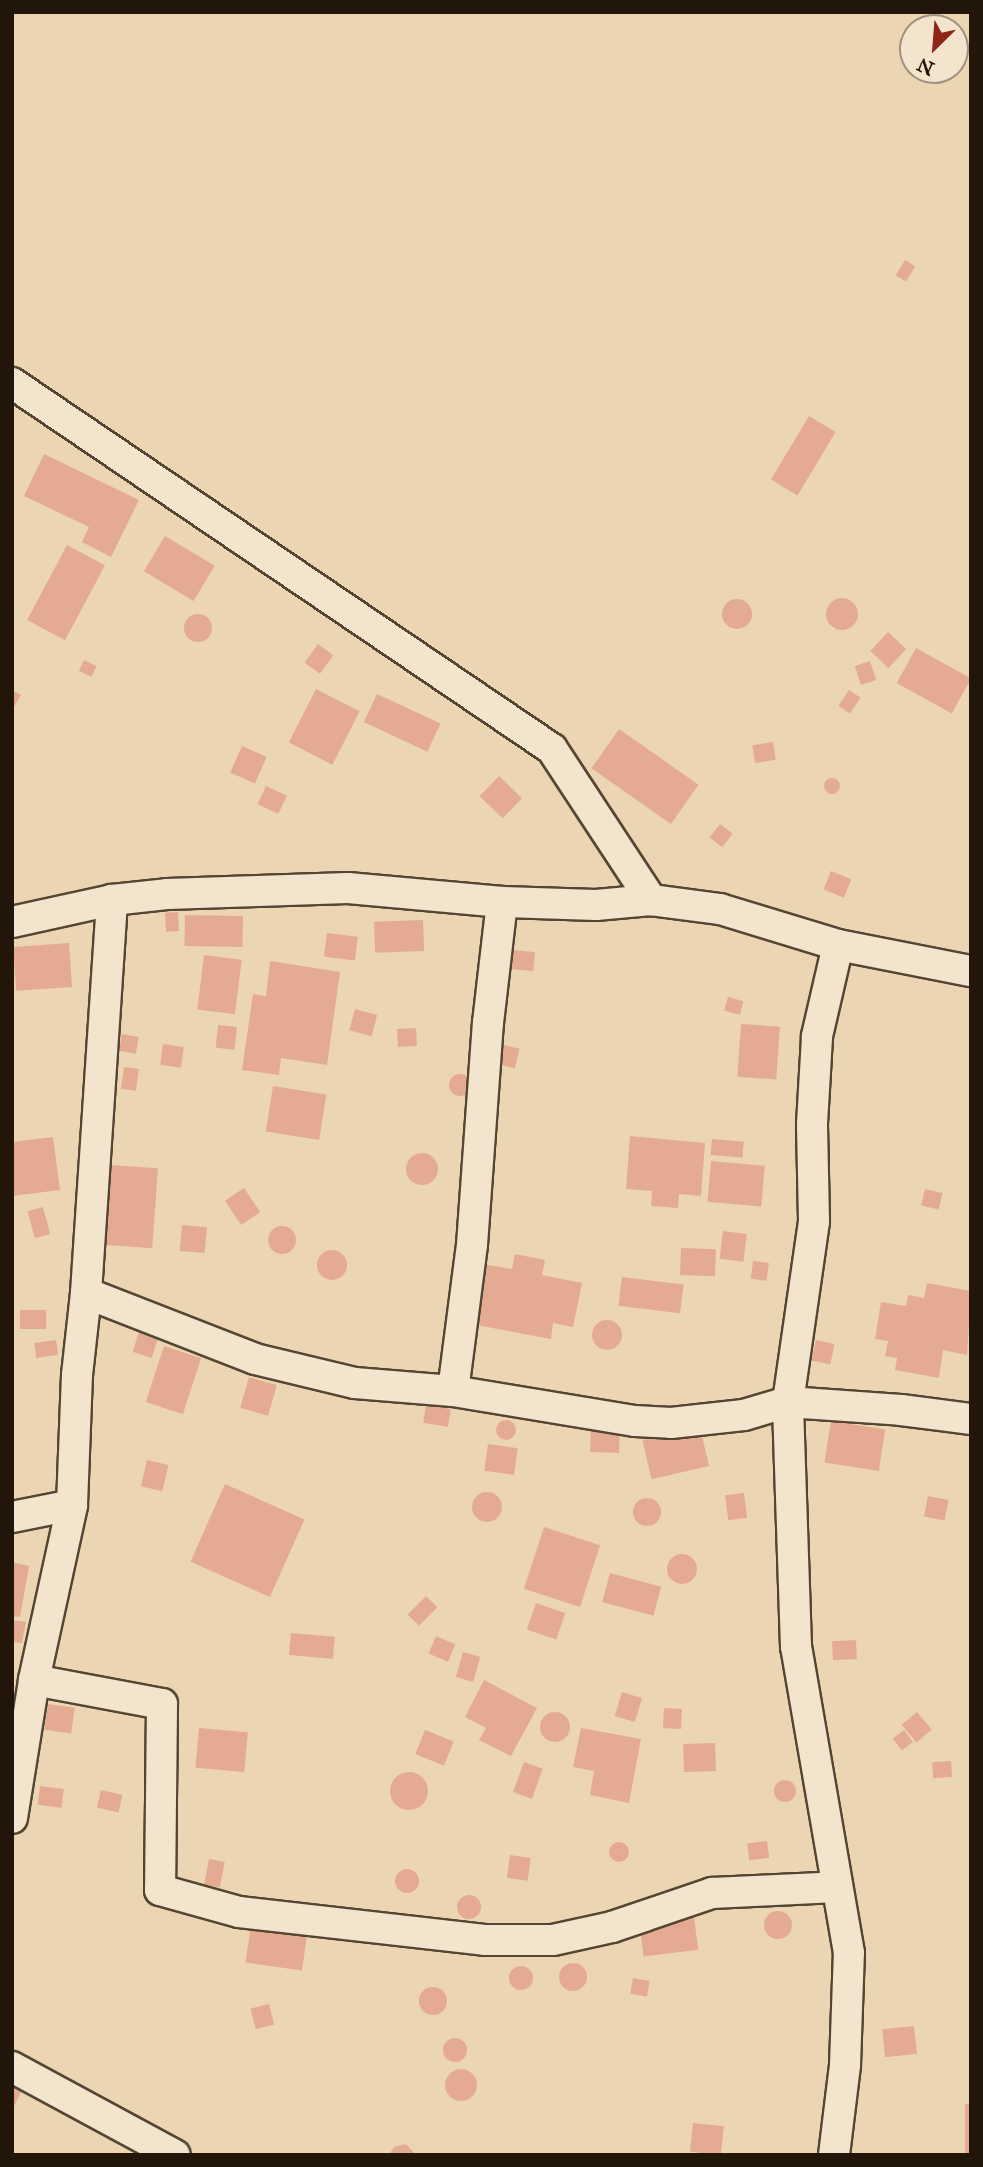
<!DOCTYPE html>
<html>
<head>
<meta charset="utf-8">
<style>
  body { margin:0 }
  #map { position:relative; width:983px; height:2167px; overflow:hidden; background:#ebd5b2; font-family:"IM FELL Great Primer",serif }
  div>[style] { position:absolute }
  .building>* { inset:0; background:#e5ab92; transform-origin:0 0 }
  .round { border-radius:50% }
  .roads { filter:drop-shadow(2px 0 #544633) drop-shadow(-2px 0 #544633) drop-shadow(0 2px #544633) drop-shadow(0 -2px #544633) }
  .street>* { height:30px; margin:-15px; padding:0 15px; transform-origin:15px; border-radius:15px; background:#f2e4cd }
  span { translate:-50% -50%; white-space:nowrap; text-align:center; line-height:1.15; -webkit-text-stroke:5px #f2e4cd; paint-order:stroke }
  .frame { position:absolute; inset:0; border:14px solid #211609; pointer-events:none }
  .north { position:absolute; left:899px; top:14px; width:70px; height:70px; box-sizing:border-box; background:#f2e4cd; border:2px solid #9e927f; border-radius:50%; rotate:205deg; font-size:19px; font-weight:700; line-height:28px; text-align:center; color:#211609 }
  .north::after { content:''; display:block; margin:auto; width:24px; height:32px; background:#8f2418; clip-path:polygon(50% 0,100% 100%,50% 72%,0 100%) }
</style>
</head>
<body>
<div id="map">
  <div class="building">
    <div style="left:905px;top:260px;width:12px;height:18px;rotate:31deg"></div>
    <div style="left:809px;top:416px;width:31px;height:74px;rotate:31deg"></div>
    <div style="clip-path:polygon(44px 454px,139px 500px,111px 557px,82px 542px,89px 527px,24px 496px)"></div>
    <div style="left:165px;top:536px;width:58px;height:41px;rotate:31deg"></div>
    <div style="left:67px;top:545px;width:43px;height:85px;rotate:28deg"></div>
    <div class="round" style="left:826px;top:598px;width:32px;height:32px"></div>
    <div class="round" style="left:722px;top:599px;width:30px;height:30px"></div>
    <div class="round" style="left:184px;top:614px;width:28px;height:28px"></div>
    <div style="left:888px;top:632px;width:25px;height:26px;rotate:43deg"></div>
    <div style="left:318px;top:644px;width:19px;height:23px;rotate:36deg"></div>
    <div style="left:916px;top:648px;width:63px;height:40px;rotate:29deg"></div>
    <div style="left:84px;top:660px;width:14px;height:12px;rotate:25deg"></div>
    <div style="left:870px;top:661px;width:20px;height:16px;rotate:72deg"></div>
    <div style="left:316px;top:689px;width:49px;height:60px;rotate:27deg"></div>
    <div style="clip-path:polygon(12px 690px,21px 695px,12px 710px)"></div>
    <div style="left:849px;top:690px;width:14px;height:19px;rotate:34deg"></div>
    <div style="left:377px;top:694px;width:70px;height:31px;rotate:25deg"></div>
    <div style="left:619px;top:729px;width:97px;height:48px;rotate:35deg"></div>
    <div style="left:773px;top:742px;width:18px;height:21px;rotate:81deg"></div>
    <div style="left:242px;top:746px;width:27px;height:29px;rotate:24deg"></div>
    <div style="left:499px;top:776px;width:32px;height:28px;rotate:44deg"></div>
    <div class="round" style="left:824px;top:778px;width:16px;height:16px"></div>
    <div style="left:266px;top:786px;width:23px;height:20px;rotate:25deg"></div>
    <div style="left:720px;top:824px;width:16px;height:17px;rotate:38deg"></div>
    <div style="left:831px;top:871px;width:22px;height:20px;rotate:22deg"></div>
    <div style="left:178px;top:912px;width:19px;height:13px;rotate:87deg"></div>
    <div style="left:185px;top:915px;width:58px;height:31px;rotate:1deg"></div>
    <div style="left:423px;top:920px;width:31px;height:49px;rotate:88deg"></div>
    <div style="left:327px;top:933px;width:31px;height:24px;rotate:7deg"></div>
    <div style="left:69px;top:943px;width:44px;height:56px;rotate:86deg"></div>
    <div style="left:511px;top:950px;width:24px;height:19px;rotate:5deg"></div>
    <div style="left:204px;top:955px;width:38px;height:55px;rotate:7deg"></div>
    <div style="clip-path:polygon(270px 961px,340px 972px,327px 1065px,281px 1058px,279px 1075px,242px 1070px,253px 994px,266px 996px)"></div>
    <div style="left:728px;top:997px;width:16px;height:14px;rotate:15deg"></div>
    <div style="left:355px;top:1009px;width:23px;height:22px;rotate:15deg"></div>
    <div style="left:741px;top:1024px;width:39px;height:53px;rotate:4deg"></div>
    <div style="left:218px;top:1025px;width:19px;height:23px;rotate:6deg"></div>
    <div style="left:416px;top:1028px;width:18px;height:19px;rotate:87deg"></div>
    <div style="left:122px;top:1034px;width:17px;height:17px;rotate:10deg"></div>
    <div style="left:163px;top:1044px;width:21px;height:21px;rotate:8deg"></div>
    <div style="left:504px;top:1045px;width:16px;height:20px;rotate:14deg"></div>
    <div style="left:124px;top:1067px;width:15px;height:22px;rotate:8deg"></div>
    <div class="round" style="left:449px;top:1074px;width:22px;height:22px"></div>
    <div style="left:273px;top:1086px;width:54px;height:46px;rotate:9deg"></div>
    <div style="clip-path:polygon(630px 1136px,705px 1143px,701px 1196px,679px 1194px,678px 1208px,651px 1206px,652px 1191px,626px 1189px)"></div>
    <div style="clip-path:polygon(53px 1137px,60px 1190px,12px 1196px,12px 1142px)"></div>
    <div style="left:712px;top:1139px;width:32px;height:16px;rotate:5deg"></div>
    <div class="round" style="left:406px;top:1153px;width:32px;height:32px"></div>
    <div style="left:711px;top:1161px;width:54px;height:41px;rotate:5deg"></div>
    <div style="left:110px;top:1165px;width:48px;height:80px;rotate:4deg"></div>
    <div style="left:244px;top:1188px;width:29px;height:23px;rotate:56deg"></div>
    <div style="left:925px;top:1189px;width:18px;height:17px;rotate:13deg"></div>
    <div style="left:43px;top:1207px;width:28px;height:16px;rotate:75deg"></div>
    <div style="left:182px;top:1225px;width:25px;height:26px;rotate:5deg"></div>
    <div class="round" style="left:268px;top:1226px;width:28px;height:28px"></div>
    <div style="left:723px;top:1231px;width:24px;height:28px;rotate:7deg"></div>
    <div style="left:681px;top:1248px;width:35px;height:27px;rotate:2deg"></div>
    <div class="round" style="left:317px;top:1250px;width:30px;height:30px"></div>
    <div style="clip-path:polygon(515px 1254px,545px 1260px,542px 1275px,582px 1283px,573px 1327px,553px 1323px,551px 1339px,471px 1324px,482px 1264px,512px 1269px)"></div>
    <div style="left:753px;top:1261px;width:16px;height:18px;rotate:7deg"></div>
    <div style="left:622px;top:1277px;width:62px;height:29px;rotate:7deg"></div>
    <div style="clip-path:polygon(927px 1283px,971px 1291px,967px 1355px,943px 1350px,939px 1378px,895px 1370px,897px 1358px,885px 1356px,888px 1341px,875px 1339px,881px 1302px,906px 1306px,908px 1295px,924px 1298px)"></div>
    <div style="left:46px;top:1310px;width:19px;height:26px;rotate:90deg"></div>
    <div class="round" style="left:592px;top:1320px;width:30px;height:30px"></div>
    <div style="left:140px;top:1329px;width:20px;height:24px;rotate:18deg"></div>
    <div style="left:56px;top:1340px;width:15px;height:22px;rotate:82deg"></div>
    <div style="left:816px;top:1340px;width:19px;height:21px;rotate:12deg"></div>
    <div style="left:164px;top:1346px;width:39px;height:59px;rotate:18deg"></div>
    <div style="left:249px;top:1377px;width:29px;height:32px;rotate:16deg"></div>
    <div style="left:426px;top:1405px;width:25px;height:18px;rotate:9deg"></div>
    <div class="round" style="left:496px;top:1420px;width:20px;height:20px"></div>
    <div style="left:831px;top:1421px;width:55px;height:42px;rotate:9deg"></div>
    <div style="left:591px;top:1425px;width:29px;height:27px;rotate:2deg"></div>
    <div style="left:700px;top:1427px;width:40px;height:59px;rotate:77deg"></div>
    <div style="left:488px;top:1444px;width:30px;height:27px;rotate:8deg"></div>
    <div style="left:147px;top:1460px;width:22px;height:27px;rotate:13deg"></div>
    <div style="left:225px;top:1484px;width:87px;height:85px;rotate:24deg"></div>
    <div class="round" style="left:472px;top:1492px;width:30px;height:30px"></div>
    <div style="left:744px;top:1493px;width:25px;height:19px;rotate:83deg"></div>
    <div style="left:928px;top:1496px;width:21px;height:21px;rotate:11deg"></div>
    <div class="round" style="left:633px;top:1498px;width:28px;height:28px"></div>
    <div style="left:544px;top:1527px;width:59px;height:65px;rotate:18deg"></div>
    <div class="round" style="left:667px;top:1554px;width:30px;height:30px"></div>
    <div style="clip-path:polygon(12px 1562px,29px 1566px,20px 1617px,12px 1616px)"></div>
    <div style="left:610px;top:1573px;width:53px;height:30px;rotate:15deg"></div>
    <div style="left:426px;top:1596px;width:16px;height:26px;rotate:45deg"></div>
    <div style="left:536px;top:1603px;width:31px;height:28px;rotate:19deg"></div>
    <div style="clip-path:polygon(12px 1620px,26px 1622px,22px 1643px,12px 1642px)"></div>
    <div style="left:291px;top:1633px;width:44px;height:22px;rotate:5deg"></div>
    <div style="left:436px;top:1636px;width:21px;height:19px;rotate:23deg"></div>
    <div style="left:856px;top:1640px;width:19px;height:24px;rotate:87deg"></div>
    <div style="left:463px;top:1652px;width:18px;height:26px;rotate:16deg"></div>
    <div style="clip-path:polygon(484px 1680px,537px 1708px,511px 1756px,479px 1740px,486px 1728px,465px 1717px)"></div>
    <div style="left:622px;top:1692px;width:21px;height:25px;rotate:17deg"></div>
    <div style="left:48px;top:1704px;width:27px;height:26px;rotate:8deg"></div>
    <div style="left:664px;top:1708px;width:18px;height:20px;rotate:3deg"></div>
    <div style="left:917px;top:1712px;width:23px;height:20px;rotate:50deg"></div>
    <div class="round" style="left:540px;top:1712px;width:30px;height:30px"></div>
    <div style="left:199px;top:1728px;width:49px;height:40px;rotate:5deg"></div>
    <div style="clip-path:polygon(581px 1728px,641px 1739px,629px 1803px,590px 1795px,594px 1771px,573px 1767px)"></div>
    <div style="left:425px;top:1730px;width:31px;height:26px;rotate:22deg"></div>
    <div style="left:904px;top:1730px;width:15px;height:14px;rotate:53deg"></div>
    <div style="left:715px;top:1743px;width:28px;height:32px;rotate:88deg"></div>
    <div style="left:951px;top:1761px;width:16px;height:19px;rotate:86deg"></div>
    <div style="left:524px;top:1762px;width:20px;height:32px;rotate:20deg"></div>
    <div class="round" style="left:390px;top:1772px;width:38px;height:38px"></div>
    <div class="round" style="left:774px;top:1780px;width:22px;height:22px"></div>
    <div style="left:40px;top:1786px;width:24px;height:19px;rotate:7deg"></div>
    <div style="left:101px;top:1790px;width:22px;height:18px;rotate:13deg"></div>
    <div style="left:767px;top:1841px;width:17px;height:20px;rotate:83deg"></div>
    <div class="round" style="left:609px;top:1842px;width:20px;height:20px"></div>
    <div style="left:510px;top:1855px;width:21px;height:23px;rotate:8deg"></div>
    <div style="left:209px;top:1859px;width:16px;height:26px;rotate:11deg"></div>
    <div class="round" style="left:395px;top:1869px;width:24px;height:24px"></div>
    <div class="round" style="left:457px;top:1895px;width:24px;height:24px"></div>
    <div class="round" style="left:764px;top:1911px;width:28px;height:28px"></div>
    <div style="left:694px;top:1916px;width:34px;height:55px;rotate:83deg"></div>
    <div style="left:251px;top:1924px;width:57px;height:39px;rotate:8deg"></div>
    <div class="round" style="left:559px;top:1963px;width:28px;height:28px"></div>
    <div class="round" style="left:509px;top:1966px;width:24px;height:24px"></div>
    <div style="left:633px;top:1978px;width:17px;height:16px;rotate:10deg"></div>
    <div class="round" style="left:419px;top:1987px;width:28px;height:28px"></div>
    <div style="left:269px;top:2004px;width:21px;height:19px;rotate:76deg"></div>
    <div style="left:914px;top:2026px;width:28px;height:32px;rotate:84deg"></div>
    <div class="round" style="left:443px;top:2038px;width:24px;height:24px"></div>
    <div class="round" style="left:445px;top:2069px;width:32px;height:32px"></div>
    <div style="clip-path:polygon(12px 2080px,24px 2086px,14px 2106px,12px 2105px)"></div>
    <div style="left:965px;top:2104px;width:6px;height:51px"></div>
    <div style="left:693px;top:2123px;width:31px;height:29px;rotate:6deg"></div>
    <div style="clip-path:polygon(406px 2144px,416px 2155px,389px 2155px,394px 2147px)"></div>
  </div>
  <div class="roads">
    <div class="street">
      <div style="left:12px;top:383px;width:652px;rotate:34.13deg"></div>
      <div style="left:552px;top:749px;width:181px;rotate:56.7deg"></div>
      <div style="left:12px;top:922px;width:102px;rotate:-12.4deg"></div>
      <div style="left:112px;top:900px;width:55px;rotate:-6.2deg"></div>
      <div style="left:167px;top:894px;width:181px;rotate:-1.9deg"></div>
      <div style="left:348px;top:888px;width:155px;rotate:5.2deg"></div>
      <div style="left:502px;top:902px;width:94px;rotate:1.8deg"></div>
      <div style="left:596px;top:905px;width:55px;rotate:-5.2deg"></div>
      <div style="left:651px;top:900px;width:70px;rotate:7.4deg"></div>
      <div style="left:720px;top:909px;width:123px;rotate:17deg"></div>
      <div style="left:838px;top:945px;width:136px;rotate:11.1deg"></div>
      <div style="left:86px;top:1293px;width:181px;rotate:21.3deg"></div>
      <div style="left:255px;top:1359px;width:103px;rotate:13.5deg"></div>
      <div style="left:355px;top:1383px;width:98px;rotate:4.7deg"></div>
      <div style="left:453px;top:1391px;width:184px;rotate:9.4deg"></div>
      <div style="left:635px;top:1421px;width:36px;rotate:3deg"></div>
      <div style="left:671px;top:1423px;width:73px;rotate:-6.3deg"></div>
      <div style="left:744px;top:1415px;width:46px;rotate:-16.5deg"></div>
      <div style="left:788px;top:1402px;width:113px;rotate:4deg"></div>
      <div style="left:901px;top:1410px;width:71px;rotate:7.3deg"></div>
      <div style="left:453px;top:1391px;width:147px;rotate:-82.6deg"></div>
      <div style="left:472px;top:1245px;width:223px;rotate:-85.9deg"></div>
      <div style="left:488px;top:1023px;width:122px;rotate:-83.4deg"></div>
      <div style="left:12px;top:1517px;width:61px;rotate:-11.3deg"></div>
      <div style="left:34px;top:1680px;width:130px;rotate:10.6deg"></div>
      <div style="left:162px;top:1704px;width:186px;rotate:90.6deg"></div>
      <div style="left:160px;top:1890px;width:82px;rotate:15.6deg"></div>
      <div style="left:239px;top:1912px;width:247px;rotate:6.5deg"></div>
      <div style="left:484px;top:1940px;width:69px"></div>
      <div style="left:553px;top:1940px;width:60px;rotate:-12.4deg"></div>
      <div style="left:612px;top:1927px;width:106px;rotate:-18.8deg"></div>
      <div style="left:712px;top:1893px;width:125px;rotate:-2.7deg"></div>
      <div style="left:12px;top:1818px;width:140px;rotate:-80.9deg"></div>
      <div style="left:34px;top:1680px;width:179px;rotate:-77.7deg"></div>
      <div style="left:72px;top:1505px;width:130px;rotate:-87.8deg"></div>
      <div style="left:77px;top:1375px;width:82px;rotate:-83.7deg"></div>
      <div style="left:86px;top:1293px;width:394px;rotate:-86.2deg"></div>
      <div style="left:12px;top:2067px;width:185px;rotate:28.4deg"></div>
      <div style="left:834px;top:2155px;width:91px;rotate:-83deg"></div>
      <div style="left:845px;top:2065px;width:112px;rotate:-88deg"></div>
      <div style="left:849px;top:1953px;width:311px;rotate:-99.8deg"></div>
      <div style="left:796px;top:1647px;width:245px;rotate:-91.9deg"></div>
      <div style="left:788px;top:1402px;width:183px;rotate:-81.8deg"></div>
      <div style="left:814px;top:1221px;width:97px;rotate:-91.2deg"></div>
      <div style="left:812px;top:1124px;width:88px;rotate:-86.7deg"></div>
      <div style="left:817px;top:1036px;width:93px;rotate:-77deg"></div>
    </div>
  </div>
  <div class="frame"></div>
  <div class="north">N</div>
</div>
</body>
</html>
